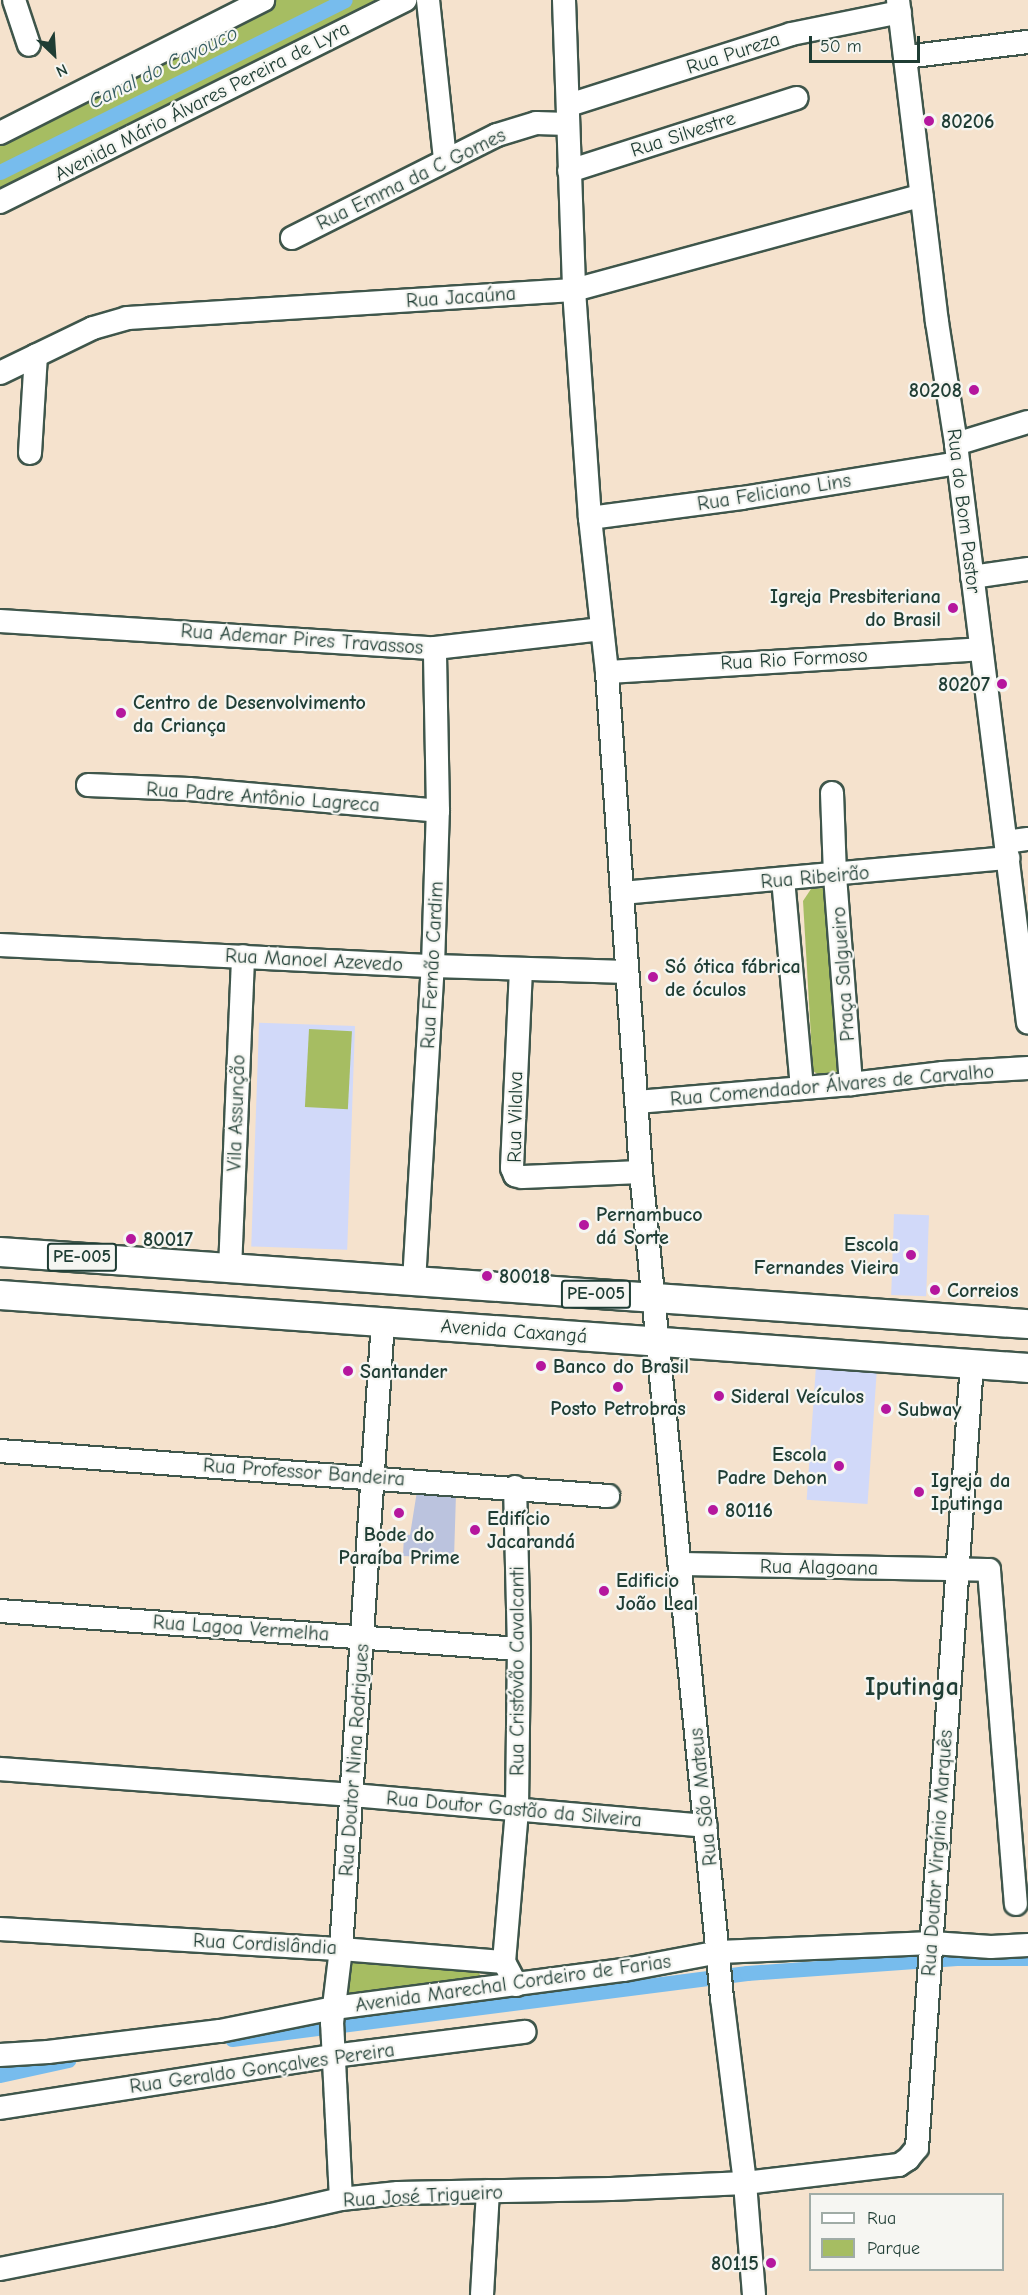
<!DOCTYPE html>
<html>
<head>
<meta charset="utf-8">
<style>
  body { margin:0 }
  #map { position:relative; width:1028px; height:2295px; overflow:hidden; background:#f5e2cd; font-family:"Comic Neue",sans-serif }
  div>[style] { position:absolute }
  .built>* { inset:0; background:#d1d9f9; transform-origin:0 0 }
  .industrial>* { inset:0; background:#bbc3de }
  .green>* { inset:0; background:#a6bd62; transform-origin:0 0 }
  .canal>* { height:15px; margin:-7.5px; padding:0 7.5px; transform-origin:7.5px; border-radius:7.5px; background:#77bced }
  .roads { filter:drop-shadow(2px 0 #3f564b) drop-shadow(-2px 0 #3f564b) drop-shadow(0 2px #3f564b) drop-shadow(0 -2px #3f564b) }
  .minor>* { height:22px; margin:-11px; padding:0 11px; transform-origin:11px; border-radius:11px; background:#fff }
  .major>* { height:28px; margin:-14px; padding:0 14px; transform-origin:14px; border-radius:14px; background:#fff }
  .dots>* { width:16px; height:16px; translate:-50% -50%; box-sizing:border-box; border:3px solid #f6f6f2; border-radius:50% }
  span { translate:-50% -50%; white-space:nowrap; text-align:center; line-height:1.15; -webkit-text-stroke:4.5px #f6f6f2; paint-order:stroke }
  .shield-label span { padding:2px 4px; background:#f6f6f2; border:2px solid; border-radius:4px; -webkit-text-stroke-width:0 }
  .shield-label { font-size:18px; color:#1f3d34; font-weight:700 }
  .street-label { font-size:20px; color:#1f3d34 }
  .poi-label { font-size:20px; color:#1f3d34; font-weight:700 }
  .left { translate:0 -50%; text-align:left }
  .right { translate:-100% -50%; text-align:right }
  .water-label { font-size:21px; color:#355d62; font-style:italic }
  .district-label { font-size:26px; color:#1f3d34; font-weight:700 }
  .legend { position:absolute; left:809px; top:2193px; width:195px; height:78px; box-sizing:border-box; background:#f6f6f2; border:2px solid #a0aca6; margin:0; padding:8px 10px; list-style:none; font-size:18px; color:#1f3d34 }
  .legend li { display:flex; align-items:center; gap:12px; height:30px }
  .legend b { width:30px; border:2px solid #a0aca6 }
  .north { position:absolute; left:24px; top:24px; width:60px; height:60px; -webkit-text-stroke:4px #f6f6f2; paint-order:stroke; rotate:155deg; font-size:16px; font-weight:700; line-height:24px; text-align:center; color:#1f3d34 }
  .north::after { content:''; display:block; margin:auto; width:21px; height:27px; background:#1f3d34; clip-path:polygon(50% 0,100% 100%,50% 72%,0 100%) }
  .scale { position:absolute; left:809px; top:36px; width:111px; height:27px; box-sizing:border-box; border:3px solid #1f3d34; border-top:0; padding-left:8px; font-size:18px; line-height:21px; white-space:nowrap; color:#1f3d34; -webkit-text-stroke:4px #f6f6f2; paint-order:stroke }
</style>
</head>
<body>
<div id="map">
  <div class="built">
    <div style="left:355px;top:1026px;width:224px;height:96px;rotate:92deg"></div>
    <div style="left:894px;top:1214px;width:35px;height:81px;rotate:2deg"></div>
    <div style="left:816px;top:1366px;width:61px;height:134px;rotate:4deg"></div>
  </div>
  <div class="industrial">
    <div style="clip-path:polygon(417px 1491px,456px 1494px,454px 1558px,403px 1556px,404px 1534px,410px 1535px)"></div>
  </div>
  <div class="green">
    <div style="clip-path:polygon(276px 0,395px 0,0 196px,0 139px)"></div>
    <div style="clip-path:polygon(825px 888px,845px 1068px,839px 1075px,820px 1076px,813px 1071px,803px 901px,811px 889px)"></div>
    <div style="left:309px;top:1029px;width:43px;height:78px;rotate:3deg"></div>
    <div style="clip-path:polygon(357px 1960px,478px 1971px,481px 1977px,350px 1996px,346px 1992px,346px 1967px)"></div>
  </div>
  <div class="canal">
    <div style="left:0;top:172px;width:385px;rotate:-26.5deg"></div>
    <div style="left:232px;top:2039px;width:519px;rotate:-7.3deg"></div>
    <div style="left:747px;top:1973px;width:210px;rotate:-4.1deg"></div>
    <div style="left:956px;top:1958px;width:72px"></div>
    <div style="left:0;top:2075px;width:70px;rotate:-12.4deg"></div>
  </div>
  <div class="roads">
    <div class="minor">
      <div style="left:14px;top:0;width:47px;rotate:71.6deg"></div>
      <div style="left:428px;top:0;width:160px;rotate:83.9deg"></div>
      <div style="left:564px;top:0;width:290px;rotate:88deg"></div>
      <div style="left:574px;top:290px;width:229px;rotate:86deg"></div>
      <div style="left:590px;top:518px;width:155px;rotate:83.7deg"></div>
      <div style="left:607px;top:672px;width:501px;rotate:86.11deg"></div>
      <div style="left:641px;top:1172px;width:830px;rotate:84.4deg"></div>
      <div style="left:722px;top:1998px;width:186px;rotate:82.9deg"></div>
      <div style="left:745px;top:2183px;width:112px;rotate:85.4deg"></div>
      <div style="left:898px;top:0;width:324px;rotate:83.1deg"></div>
      <div style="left:937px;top:322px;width:123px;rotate:81.1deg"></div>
      <div style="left:956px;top:444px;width:583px;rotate:82.91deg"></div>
      <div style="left:905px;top:57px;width:124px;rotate:-7deg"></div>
      <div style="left:569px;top:105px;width:233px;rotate:-17.7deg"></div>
      <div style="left:791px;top:34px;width:111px;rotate:-11.4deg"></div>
      <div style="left:0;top:133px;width:295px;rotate:-26.8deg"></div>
      <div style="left:569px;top:171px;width:239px;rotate:-17.8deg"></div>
      <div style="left:0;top:202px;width:453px;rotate:-26.5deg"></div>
      <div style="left:292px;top:238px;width:229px;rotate:-26.7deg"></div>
      <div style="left:497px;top:135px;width:41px;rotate:-17.1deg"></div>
      <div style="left:536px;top:123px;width:32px;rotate:2deg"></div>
      <div style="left:0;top:373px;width:103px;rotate:-25.8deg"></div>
      <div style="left:93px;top:328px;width:35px;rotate:-16deg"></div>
      <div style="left:127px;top:318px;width:448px;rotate:-3.6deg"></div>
      <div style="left:574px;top:290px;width:360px;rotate:-15.2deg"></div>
      <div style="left:956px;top:444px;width:75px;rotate:-17deg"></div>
      <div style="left:30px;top:453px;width:98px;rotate:-86.5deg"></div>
      <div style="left:590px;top:518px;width:153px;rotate:-7.5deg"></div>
      <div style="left:742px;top:498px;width:219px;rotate:-9.2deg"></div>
      <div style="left:972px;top:577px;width:57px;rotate:-8.1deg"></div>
      <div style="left:0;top:621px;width:436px;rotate:3.6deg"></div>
      <div style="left:435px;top:648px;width:168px;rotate:-6.5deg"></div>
      <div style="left:607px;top:672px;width:375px;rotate:-3.5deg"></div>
      <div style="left:88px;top:785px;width:101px;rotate:2.3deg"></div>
      <div style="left:189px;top:789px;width:250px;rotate:5deg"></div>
      <div style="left:832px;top:793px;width:83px;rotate:87.9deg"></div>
      <div style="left:835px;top:876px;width:209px;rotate:85.6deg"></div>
      <div style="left:1006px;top:842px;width:22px;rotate:-8deg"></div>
      <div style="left:783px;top:879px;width:209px;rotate:84.8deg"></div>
      <div style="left:622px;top:893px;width:388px;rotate:-5.2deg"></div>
      <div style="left:0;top:945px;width:434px;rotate:2.8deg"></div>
      <div style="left:433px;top:966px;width:194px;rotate:1.8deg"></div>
      <div style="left:521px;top:969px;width:199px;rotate:92.6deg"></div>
      <div style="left:512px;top:1168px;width:8px;rotate:67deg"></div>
      <div style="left:515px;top:1175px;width:7px;rotate:16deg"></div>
      <div style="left:522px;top:1177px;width:119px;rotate:-2.4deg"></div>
      <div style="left:637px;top:1102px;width:215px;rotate:-4.8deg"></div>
      <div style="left:851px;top:1084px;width:93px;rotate:-6.8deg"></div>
      <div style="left:943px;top:1073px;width:85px;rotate:-3.4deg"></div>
      <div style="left:230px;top:1269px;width:313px;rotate:-87.6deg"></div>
      <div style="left:414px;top:1282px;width:317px;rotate:-86.6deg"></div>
      <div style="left:433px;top:966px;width:155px;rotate:-88.2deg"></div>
      <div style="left:438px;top:811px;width:163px;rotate:-91.1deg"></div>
      <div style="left:0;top:1451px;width:610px;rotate:4.23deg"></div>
      <div style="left:681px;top:1564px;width:308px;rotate:1.1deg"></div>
      <div style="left:989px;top:1570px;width:335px;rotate:85.4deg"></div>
      <div style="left:0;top:1611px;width:520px;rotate:4.19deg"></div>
      <div style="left:0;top:1769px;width:353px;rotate:4.2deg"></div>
      <div style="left:352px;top:1795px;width:355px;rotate:5deg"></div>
      <div style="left:0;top:1929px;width:342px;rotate:3.4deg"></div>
      <div style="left:341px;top:1949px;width:164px;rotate:4.6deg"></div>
      <div style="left:504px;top:1962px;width:26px;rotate:62deg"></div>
      <div style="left:504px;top:1962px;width:154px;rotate:-85.1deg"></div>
      <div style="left:517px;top:1809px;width:160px;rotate:-89.3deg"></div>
      <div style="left:519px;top:1649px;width:162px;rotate:-91.4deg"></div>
      <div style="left:0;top:2055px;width:48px;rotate:-3.6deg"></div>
      <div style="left:48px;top:2052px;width:173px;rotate:-7deg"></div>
      <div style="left:220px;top:2031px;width:116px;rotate:-11.4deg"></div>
      <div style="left:334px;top:2008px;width:292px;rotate:-7.5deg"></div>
      <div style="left:624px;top:1970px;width:97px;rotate:-10.7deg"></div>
      <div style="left:719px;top:1952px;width:213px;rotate:-2.4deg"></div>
      <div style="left:932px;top:1943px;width:59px;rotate:3.9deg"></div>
      <div style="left:991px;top:1947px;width:37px;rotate:-3deg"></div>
      <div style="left:0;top:2108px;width:337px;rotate:-8.9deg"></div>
      <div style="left:333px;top:2056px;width:193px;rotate:-7.2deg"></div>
      <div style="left:341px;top:2199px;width:176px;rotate:-92.9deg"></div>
      <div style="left:332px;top:2023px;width:75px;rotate:-83.1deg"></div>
      <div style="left:341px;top:1949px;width:628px;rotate:-86.17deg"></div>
      <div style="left:0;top:2269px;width:276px;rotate:-11.3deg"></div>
      <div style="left:271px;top:2215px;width:72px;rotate:-12.9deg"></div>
      <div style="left:341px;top:2199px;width:57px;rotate:-6deg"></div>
      <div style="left:398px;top:2193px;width:213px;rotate:-1.1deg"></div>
      <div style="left:611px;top:2189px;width:134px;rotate:-2.6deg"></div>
      <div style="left:745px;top:2183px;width:155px;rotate:-6.7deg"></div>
      <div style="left:899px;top:2165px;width:11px;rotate:-34deg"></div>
      <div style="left:908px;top:2159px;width:14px;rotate:-51deg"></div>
      <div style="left:917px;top:2148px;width:786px;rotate:-85.99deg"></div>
      <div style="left:482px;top:2295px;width:104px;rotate:-86.7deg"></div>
    </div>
    <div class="major">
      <div style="left:0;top:1252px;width:1031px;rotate:4.01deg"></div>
      <div style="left:0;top:1295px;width:1031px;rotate:4.06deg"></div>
    </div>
  </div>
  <div class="dots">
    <div style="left:929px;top:121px;background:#b5179e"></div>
    <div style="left:974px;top:390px;background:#b5179e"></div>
    <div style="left:953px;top:608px;background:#b5179e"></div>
    <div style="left:1002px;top:684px;background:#b5179e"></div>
    <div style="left:121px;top:713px;background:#b5179e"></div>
    <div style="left:653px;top:977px;background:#b5179e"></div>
    <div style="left:584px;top:1225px;background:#b5179e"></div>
    <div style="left:131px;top:1239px;background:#b5179e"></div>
    <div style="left:911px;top:1255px;background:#b5179e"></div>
    <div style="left:487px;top:1276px;background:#b5179e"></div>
    <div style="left:935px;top:1290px;background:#b5179e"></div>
    <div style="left:541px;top:1366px;background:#b5179e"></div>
    <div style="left:348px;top:1371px;background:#b5179e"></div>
    <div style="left:618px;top:1387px;background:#b5179e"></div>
    <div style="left:719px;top:1396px;background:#b5179e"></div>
    <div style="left:886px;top:1409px;background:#b5179e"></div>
    <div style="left:839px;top:1466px;background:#b5179e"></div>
    <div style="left:919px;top:1492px;background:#b5179e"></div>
    <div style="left:713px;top:1510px;background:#b5179e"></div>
    <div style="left:399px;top:1513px;background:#b5179e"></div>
    <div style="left:475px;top:1530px;background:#b5179e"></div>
    <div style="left:604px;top:1591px;background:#b5179e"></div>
    <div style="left:771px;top:2263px;background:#b5179e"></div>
  </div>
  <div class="shield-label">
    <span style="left:82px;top:1257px">PE-005</span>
    <span style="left:596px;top:1294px">PE-005</span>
  </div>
  <div class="street-label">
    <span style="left:733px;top:53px;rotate:-18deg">Rua Pureza</span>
    <span style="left:202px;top:101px;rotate:-27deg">Avenida Mário Álvares Pereira de Lyra</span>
    <span style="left:683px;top:134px;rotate:-18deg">Rua Silvestre</span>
    <span style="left:411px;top:179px;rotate:-26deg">Rua Emma da C Gomes</span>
    <span style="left:461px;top:297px;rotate:-4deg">Rua Jacaúna</span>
    <span style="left:774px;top:492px;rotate:-9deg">Rua Feliciano Lins</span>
    <span style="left:964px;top:511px;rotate:83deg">Rua do Bom Pastor</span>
    <span style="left:302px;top:639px;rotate:4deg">Rua Ademar Pires Travassos</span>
    <span style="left:794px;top:659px;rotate:-3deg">Rua Rio Formoso</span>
    <span style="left:263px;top:797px;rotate:4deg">Rua Padre Antônio Lagreca</span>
    <span style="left:815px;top:877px;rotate:-5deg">Rua Ribeirão</span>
    <span style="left:314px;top:960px;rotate:3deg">Rua Manoel Azevedo</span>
    <span style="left:432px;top:965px;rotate:-87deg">Rua Fernão Cardim</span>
    <span style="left:843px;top:974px;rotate:-94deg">Praça Salgueiro</span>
    <span style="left:832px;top:1085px;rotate:-5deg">Rua Comendador Álvares de Carvalho</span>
    <span style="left:236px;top:1113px;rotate:-88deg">Vila Assunção</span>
    <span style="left:515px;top:1117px;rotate:-89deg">Rua Vilalva</span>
    <span style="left:514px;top:1331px;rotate:4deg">Avenida Caxangá</span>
    <span style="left:304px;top:1472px;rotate:4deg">Rua Professor Bandeira</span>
    <span style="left:819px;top:1567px;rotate:1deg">Rua Alagoana</span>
    <span style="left:241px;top:1628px;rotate:4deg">Rua Lagoa Vermelha</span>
    <span style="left:517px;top:1671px;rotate:-90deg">Rua Cristóvão Cavalcanti</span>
    <span style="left:354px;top:1760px;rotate:-86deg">Rua Doutor Nina Rodrigues</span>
    <span style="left:703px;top:1797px;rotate:-96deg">Rua São Mateus</span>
    <span style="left:514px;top:1809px;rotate:5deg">Rua Doutor Gastão da Silveira</span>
    <span style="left:937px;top:1853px;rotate:-86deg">Rua Doutor Virgínio Marquês</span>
    <span style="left:265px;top:1944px;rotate:3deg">Rua Cordislândia</span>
    <span style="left:513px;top:1983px;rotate:-8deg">Avenida Marechal Cordeiro de Farias</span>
    <span style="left:262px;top:2068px;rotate:-8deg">Rua Geraldo Gonçalves Pereira</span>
    <span style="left:423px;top:2196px;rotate:-3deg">Rua José Trigueiro</span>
  </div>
  <div class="poi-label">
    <span class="left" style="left:941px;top:121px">80206</span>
    <span class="right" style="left:962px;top:390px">80208</span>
    <span class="right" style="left:941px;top:608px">Igreja Presbiteriana<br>do Brasil</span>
    <span class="right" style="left:990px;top:684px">80207</span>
    <span class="left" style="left:133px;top:714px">Centro de Desenvolvimento<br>da Criança</span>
    <span class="left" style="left:665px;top:978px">Só ótica fábrica<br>de óculos</span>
    <span class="left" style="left:596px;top:1226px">Pernambuco<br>dá Sorte</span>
    <span class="left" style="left:143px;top:1239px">80017</span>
    <span class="right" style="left:899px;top:1256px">Escola<br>Fernandes Vieira</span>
    <span class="left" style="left:499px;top:1276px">80018</span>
    <span class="left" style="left:947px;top:1290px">Correios</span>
    <span class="left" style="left:553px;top:1366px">Banco do Brasil</span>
    <span class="left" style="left:360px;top:1371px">Santander</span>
    <span class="left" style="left:731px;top:1396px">Sideral Veículos</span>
    <span style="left:618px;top:1408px">Posto Petrobras</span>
    <span class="left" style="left:898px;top:1409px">Subway</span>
    <span class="right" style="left:827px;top:1466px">Escola<br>Padre Dehon</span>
    <span class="left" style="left:931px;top:1492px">Igreja da<br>Iputinga</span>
    <span class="left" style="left:725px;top:1510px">80116</span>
    <span class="left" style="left:487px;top:1530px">Edifício<br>Jacarandá</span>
    <span style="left:399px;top:1546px">Bode do<br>Paraíba Prime</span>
    <span class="left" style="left:616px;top:1592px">Edificio<br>João Leal</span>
    <span class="right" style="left:759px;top:2263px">80115</span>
  </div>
  <div class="water-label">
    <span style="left:163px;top:67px;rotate:-26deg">Canal do Cavouco</span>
  </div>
  <div class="district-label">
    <span style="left:912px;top:1688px">Iputinga</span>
  </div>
  <ul class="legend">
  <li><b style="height:8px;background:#fff"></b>Rua</li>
  <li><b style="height:16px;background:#a6bd62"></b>Parque</li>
  </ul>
  <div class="north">N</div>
  <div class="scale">50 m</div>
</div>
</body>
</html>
